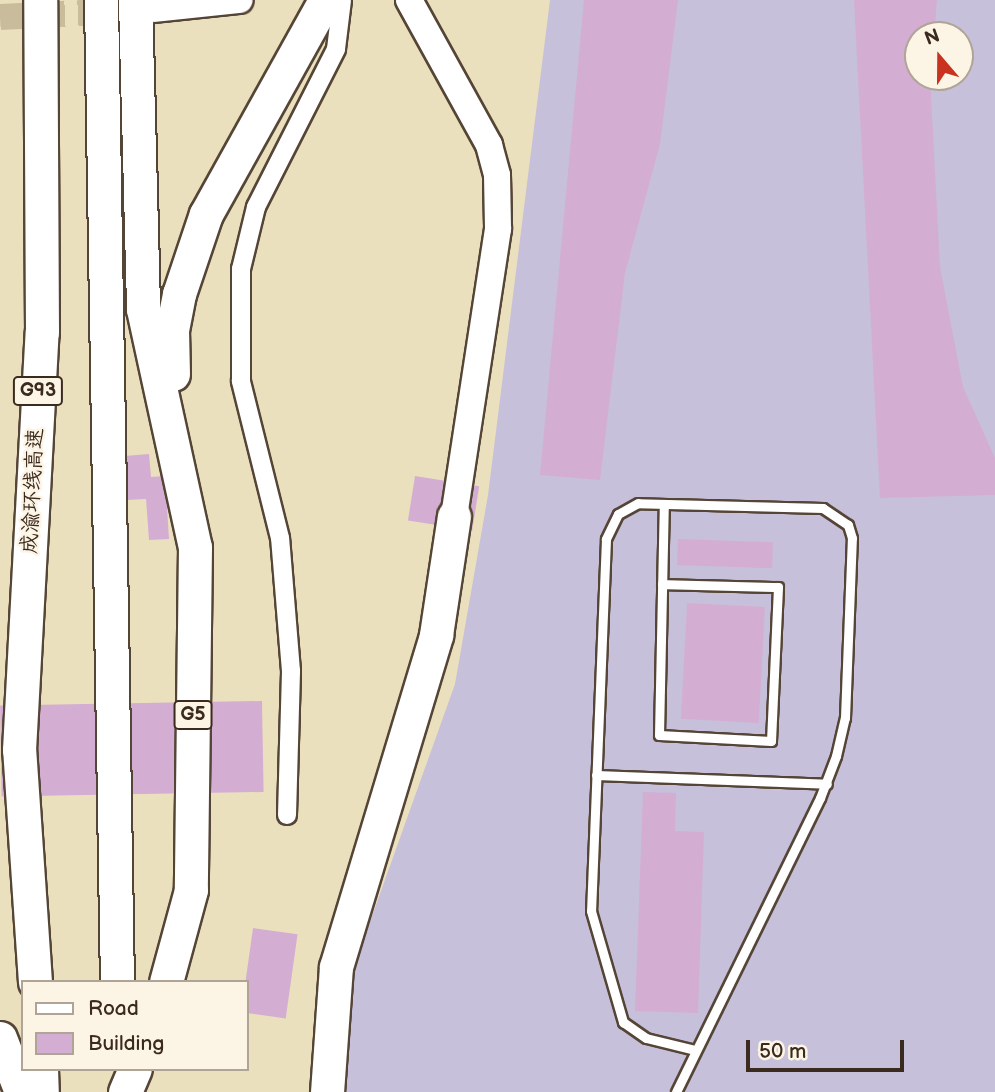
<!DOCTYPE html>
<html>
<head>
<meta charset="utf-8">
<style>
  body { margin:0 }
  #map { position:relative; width:995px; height:1092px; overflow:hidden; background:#ebe0bd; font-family:"Balsamiq Sans","LXGW WenKai TC",sans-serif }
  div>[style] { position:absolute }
  .industrial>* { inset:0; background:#c6c0da }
  .building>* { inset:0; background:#d4add3; transform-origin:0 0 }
  .secondary-tunnel>* { height:26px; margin-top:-13px; transform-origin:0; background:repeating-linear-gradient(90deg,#c8bc9d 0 26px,transparent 0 39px) }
  .roads { filter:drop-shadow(2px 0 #554536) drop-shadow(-2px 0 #554536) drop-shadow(0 2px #554536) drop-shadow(0 -2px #554536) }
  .lane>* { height:9px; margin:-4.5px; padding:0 4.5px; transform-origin:4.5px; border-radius:4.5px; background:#fff }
  .street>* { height:18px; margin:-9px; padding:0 9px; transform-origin:9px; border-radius:9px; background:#fff }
  .secondary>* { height:26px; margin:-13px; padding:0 13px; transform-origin:13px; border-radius:13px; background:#fff }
  .highway>* { height:33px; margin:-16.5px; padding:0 16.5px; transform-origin:16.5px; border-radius:16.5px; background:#fff }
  span { translate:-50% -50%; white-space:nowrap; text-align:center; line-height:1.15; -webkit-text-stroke:5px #fcf5e5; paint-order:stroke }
  .shield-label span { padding:2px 5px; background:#fcf5e5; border:2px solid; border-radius:5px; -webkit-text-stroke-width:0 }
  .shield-label { font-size:19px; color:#3b2a1e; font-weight:700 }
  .street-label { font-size:21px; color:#3b2a1e }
  .legend { position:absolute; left:21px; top:980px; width:228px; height:91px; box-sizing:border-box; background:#fcf5e5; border:2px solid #afa495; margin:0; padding:9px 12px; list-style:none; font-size:21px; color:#3b2a1e }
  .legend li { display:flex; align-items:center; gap:14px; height:35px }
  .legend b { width:35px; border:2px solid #afa495 }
  .north { position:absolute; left:904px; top:21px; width:70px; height:70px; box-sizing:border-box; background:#fcf5e5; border:2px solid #afa495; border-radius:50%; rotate:340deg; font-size:19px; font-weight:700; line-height:28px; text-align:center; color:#3b2a1e }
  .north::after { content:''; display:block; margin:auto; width:24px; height:32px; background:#c8321e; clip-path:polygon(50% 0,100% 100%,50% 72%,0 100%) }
  .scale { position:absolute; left:746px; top:1040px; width:158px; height:32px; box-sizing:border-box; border:4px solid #3b2a1e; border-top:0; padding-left:9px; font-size:21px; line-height:24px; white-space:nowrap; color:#3b2a1e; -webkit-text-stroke:5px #fcf5e5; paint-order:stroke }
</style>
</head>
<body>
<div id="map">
  <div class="industrial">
    <div style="clip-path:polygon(evenodd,550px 0,995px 0,995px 1092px,342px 1092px,342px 1000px,455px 684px,488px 495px,550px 0,918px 35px,960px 35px,960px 77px,918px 77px,918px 35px)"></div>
  </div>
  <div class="building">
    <div style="clip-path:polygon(584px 0,678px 0,660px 144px,625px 273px,600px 480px,540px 475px)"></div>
    <div style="clip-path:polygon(854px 0,937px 0,934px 35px,918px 35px,918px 77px,930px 77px,940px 267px,963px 387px,995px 458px,995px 495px,880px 498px)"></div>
    <div style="clip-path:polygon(149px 454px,151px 477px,165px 476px,169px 539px,149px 540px,146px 499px,127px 500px,124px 456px)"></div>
    <div style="left:415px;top:476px;width:65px;height:45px;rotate:9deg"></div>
    <div style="left:678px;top:539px;width:95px;height:26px;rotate:2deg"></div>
    <div style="left:687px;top:603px;width:78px;height:116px;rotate:3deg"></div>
    <div style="left:262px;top:701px;width:91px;height:262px;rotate:89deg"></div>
    <div style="clip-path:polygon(643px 792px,676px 793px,675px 831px,704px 832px,698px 1013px,635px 1011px)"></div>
    <div style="left:253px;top:928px;width:45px;height:85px;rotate:8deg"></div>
  </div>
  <div class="secondary-tunnel">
    <div style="left:0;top:17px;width:121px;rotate:-2.8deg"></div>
  </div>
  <div class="roads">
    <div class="lane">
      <div style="left:662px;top:584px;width:116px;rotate:1.5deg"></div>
      <div style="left:778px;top:587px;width:154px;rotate:92.6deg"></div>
      <div style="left:771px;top:741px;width:112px;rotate:-176.9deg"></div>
      <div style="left:659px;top:735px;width:231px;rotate:-88.8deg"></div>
      <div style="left:596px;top:775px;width:231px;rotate:2.2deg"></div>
      <div style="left:676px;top:1092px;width:327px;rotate:-63.9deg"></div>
      <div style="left:820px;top:798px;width:45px;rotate:-69.1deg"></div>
      <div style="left:836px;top:756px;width:39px;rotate:-77deg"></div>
      <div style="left:845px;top:718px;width:180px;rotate:-87.8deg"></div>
      <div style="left:852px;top:538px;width:14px;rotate:-107deg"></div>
      <div style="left:848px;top:525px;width:30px;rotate:-146deg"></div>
      <div style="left:823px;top:508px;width:185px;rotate:-178.5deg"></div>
      <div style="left:638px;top:503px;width:23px;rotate:151deg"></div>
      <div style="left:618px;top:514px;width:28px;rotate:116deg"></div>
      <div style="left:606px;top:539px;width:372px;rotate:92.3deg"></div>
      <div style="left:591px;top:911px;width:116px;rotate:73.9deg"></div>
      <div style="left:623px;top:1022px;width:28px;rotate:35deg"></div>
      <div style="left:646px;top:1038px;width:50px;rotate:13.8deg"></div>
    </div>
    <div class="street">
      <div style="left:287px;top:815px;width:144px;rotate:-88.4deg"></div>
      <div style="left:291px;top:671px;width:133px;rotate:-94.7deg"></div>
      <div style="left:280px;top:538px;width:162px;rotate:-104deg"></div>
      <div style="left:241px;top:381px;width:112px;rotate:-90deg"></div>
      <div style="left:241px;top:269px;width:64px;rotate:-76.4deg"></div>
      <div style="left:256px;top:207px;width:177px;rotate:-63.1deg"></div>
      <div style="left:336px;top:49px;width:49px;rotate:-83deg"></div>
    </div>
    <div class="secondary">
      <div style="left:409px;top:0;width:166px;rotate:61.1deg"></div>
      <div style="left:489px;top:145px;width:31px;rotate:75deg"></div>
      <div style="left:497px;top:175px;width:54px;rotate:88.9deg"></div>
      <div style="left:498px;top:229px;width:290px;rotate:98.7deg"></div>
      <div style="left:154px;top:9px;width:86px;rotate:-6deg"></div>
    </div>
    <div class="highway">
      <div style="left:101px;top:0;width:982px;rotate:89.07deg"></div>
      <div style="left:135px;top:0;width:309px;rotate:88.5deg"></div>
      <div style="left:143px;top:309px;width:244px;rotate:77.7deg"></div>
      <div style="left:195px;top:547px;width:343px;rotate:90.7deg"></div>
      <div style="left:191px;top:890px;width:95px;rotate:105.2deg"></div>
      <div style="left:173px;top:374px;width:44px;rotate:-91.3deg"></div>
      <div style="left:172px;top:330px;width:37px;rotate:-79deg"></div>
      <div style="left:179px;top:294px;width:84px;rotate:-71.4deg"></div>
      <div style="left:206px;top:214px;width:245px;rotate:-60.9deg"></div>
      <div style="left:35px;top:982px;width:233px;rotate:-93.9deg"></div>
      <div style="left:19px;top:750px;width:419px;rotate:-86.9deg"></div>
      <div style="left:42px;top:332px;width:332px;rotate:-90.3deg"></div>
      <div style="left:0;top:1038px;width:58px;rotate:68.7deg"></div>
      <div style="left:41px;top:1069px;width:23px;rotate:88deg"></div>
      <div style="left:125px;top:1092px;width:25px;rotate:-67deg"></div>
      <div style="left:327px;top:1092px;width:125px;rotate:-85.9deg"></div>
      <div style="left:336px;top:967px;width:347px;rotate:-73.2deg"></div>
      <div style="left:436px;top:635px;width:120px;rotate:-81.4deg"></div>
    </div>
  </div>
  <div class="shield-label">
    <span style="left:38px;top:391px">G93</span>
    <span style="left:193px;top:715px">G5</span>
  </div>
  <div class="street-label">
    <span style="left:33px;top:491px;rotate:-87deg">成渝环线高速</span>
  </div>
  <ul class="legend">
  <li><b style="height:9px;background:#fff"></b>Road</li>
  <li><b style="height:19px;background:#d4add3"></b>Building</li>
  </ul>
  <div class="north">N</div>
  <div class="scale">50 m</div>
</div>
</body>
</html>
